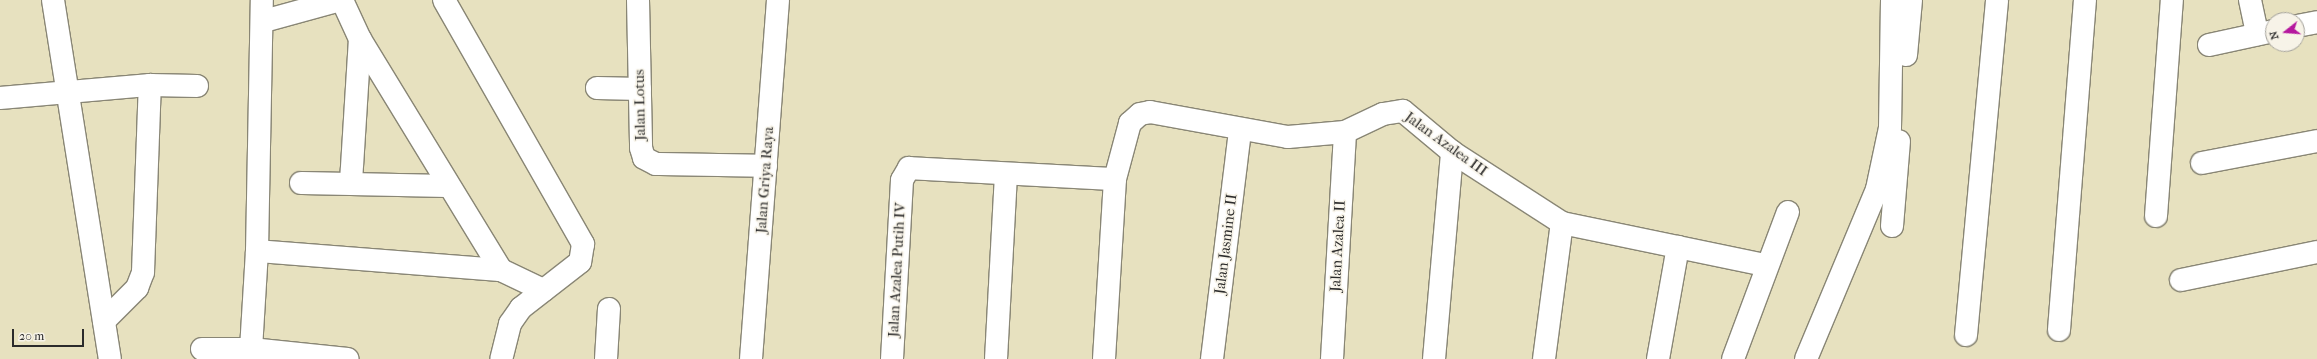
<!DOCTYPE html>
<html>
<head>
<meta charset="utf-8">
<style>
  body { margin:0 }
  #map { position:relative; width:2317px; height:359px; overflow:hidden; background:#e7e1bf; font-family:"IM FELL French Canon",serif }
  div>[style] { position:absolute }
  .roads { filter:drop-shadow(1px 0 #898675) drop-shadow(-1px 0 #898675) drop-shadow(0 1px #898675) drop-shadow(0 -1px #898675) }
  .minor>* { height:22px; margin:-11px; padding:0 11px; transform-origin:11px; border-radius:11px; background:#fff }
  span { translate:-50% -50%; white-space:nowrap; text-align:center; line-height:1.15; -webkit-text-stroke:3px #f7f3e8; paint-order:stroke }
  .street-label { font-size:15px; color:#2b2b2b }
  .north { position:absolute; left:2265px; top:12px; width:40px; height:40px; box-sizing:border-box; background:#f7f3e8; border:1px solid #a5a39c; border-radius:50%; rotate:253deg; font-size:11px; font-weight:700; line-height:16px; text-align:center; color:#2b2b2b }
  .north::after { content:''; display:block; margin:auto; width:14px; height:18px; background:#b5179e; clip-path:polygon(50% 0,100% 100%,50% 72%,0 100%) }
  .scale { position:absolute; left:12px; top:329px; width:72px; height:18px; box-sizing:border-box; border:2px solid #2b2b2b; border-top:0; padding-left:5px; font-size:12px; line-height:14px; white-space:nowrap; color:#2b2b2b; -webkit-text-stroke:3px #f7f3e8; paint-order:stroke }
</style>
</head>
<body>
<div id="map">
  <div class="roads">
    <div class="minor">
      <div style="left:53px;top:0;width:363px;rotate:81deg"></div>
      <div style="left:342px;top:0;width:43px;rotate:65.2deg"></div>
      <div style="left:360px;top:39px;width:271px;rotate:58.6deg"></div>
      <div style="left:501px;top:270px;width:47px;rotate:25.5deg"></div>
      <div style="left:444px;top:0;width:281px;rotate:60.3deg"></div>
      <div style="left:583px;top:244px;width:18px;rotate:99deg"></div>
      <div style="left:580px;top:262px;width:75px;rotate:142.1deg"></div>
      <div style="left:521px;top:308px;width:19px;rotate:125deg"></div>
      <div style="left:510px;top:324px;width:36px;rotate:104deg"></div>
      <div style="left:638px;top:0;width:148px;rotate:88.8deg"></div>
      <div style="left:641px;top:148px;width:10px;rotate:73deg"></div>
      <div style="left:644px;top:158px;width:13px;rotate:27deg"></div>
      <div style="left:656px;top:164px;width:110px;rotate:1deg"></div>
      <div style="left:2250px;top:0;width:35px;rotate:78deg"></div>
      <div style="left:264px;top:21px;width:79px;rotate:-15.4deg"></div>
      <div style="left:2297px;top:26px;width:20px;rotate:-11deg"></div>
      <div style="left:2209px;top:45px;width:66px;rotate:-12.3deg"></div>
      <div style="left:1906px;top:55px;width:55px;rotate:-84.8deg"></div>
      <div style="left:597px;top:88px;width:43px;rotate:1.3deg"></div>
      <div style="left:0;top:98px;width:151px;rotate:-5deg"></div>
      <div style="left:150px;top:85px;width:47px;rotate:1.2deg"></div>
      <div style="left:2202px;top:163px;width:117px;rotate:-10.8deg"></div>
      <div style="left:351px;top:182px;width:143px;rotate:-86.4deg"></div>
      <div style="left:301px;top:183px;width:147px;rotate:1.2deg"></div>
      <div style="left:2156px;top:216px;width:217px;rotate:-85.8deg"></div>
      <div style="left:1892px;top:226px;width:85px;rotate:-85.3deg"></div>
      <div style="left:257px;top:251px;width:245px;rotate:4.5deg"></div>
      <div style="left:2181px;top:280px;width:139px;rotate:-11.6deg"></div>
      <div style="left:104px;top:321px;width:47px;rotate:-45deg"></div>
      <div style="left:137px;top:288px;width:17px;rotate:-69deg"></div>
      <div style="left:143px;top:272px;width:187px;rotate:-87.9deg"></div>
      <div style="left:2059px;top:330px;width:331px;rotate:-85.5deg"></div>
      <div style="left:1966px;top:335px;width:336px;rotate:-84.7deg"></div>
      <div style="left:202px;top:349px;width:49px"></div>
      <div style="left:251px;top:349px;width:97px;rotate:5.9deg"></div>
      <div style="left:251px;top:349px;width:98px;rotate:-86.5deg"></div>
      <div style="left:257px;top:251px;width:251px;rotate:-88.9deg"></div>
      <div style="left:606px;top:359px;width:50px;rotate:-86.6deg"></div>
      <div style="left:751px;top:359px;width:360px;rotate:-85.7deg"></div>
      <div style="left:892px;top:359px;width:179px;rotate:-86.8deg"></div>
      <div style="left:902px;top:180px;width:14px;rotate:-60deg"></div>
      <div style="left:909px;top:168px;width:206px;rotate:3.1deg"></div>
      <div style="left:996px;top:359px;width:184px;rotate:-86.9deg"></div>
      <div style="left:1104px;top:359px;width:180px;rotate:-86.5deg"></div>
      <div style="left:1115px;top:179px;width:58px;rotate:-75deg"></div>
      <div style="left:1130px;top:123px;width:13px;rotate:-42deg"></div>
      <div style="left:1140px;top:114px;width:10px;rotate:-11deg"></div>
      <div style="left:1150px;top:112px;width:140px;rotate:10.3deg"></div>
      <div style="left:1288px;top:137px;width:57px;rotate:-5deg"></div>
      <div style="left:1345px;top:132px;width:42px;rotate:-25.3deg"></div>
      <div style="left:1383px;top:114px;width:20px;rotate:-9deg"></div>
      <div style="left:1403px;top:111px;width:64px;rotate:39.9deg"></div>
      <div style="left:1452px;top:152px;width:131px;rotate:32.8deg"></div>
      <div style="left:1562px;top:223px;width:207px;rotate:11.7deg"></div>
      <div style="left:1212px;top:359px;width:231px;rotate:-83deg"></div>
      <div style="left:1332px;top:359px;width:227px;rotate:-86.7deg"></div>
      <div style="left:1434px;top:359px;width:208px;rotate:-85deg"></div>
      <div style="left:1544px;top:359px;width:137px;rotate:-82.5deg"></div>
      <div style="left:1658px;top:359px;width:114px;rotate:-79.9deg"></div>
      <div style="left:1733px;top:359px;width:157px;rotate:-69.5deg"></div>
      <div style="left:1806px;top:359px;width:184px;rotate:-67.3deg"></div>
      <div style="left:1877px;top:189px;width:62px;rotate:-78deg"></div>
      <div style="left:1890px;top:128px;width:128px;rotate:-89.1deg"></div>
    </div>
  </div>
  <div class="street-label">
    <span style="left:640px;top:105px;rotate:-91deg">Jalan Lotus</span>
    <span style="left:1446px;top:144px;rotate:36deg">Jalan Azalea III</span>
    <span style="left:765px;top:180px;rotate:-86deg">Jalan Griya Raya</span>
    <span style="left:1226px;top:244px;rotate:-83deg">Jalan Jasmine II</span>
    <span style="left:1338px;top:246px;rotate:-87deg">Jalan Azalea II</span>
    <span style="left:897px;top:270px;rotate:-87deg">Jalan Azalea Putih IV</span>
  </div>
  <div class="north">N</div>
  <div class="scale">20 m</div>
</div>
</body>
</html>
